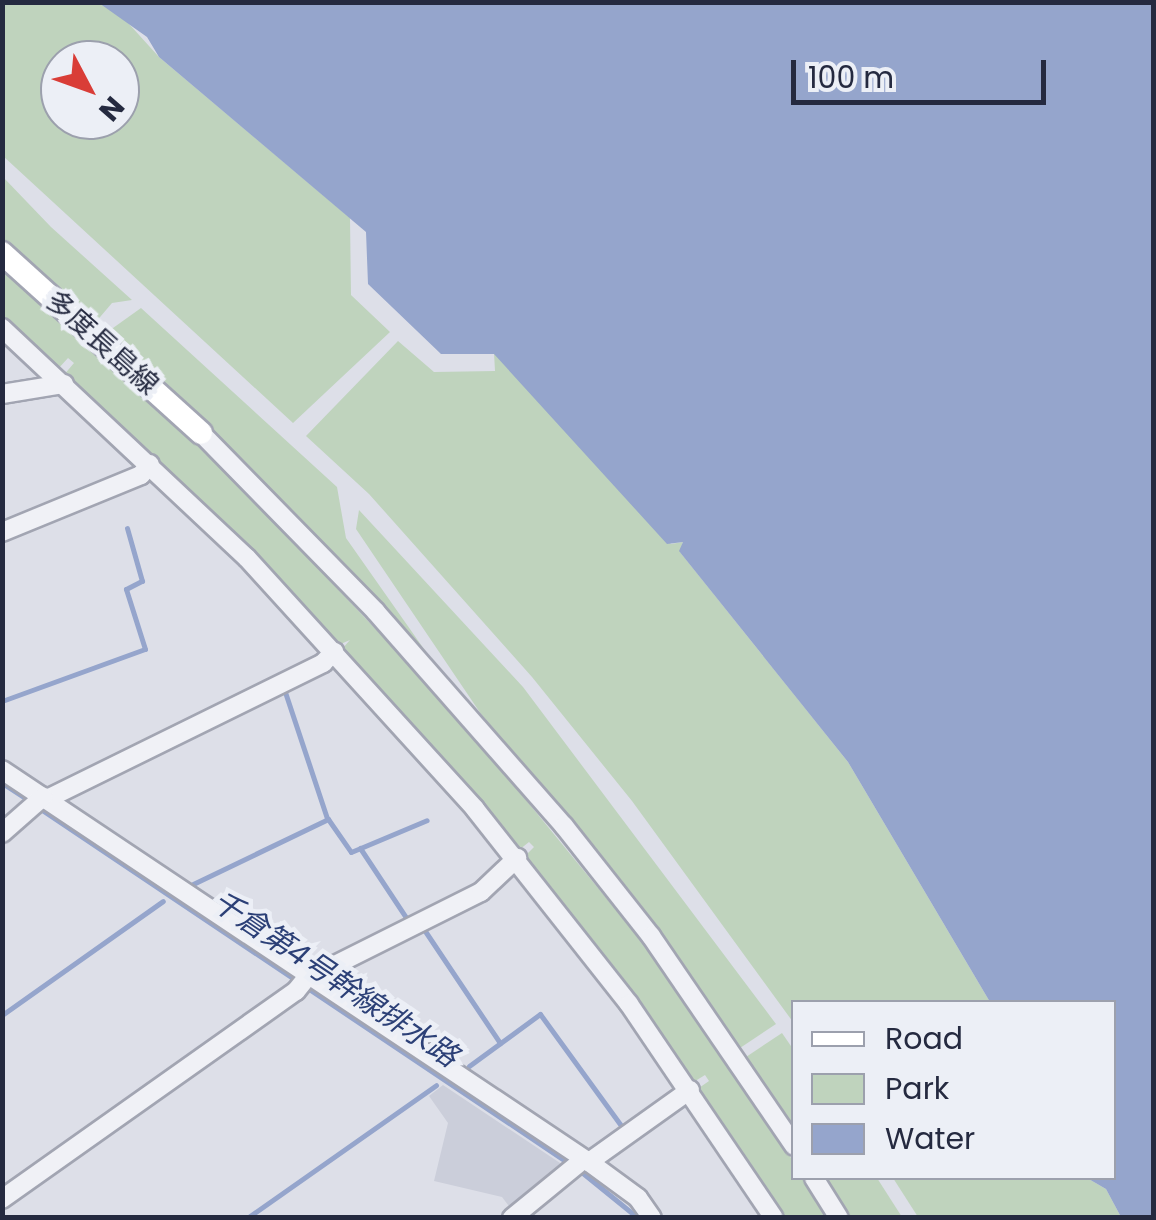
<!DOCTYPE html>
<html>
<head>
<meta charset="utf-8">
<style>
  body { margin:0 }
  #map { position:relative; width:1156px; height:1220px; overflow:hidden; background:#dddfe8; font-family:Poppins,"Noto Sans JP",sans-serif }
  div>[style] { position:absolute }
  .built>* { inset:0; background:#cbceda }
  .green>* { inset:0; background:#bfd3bd }
  .water>* { inset:0; background:#95a5cc }
  .stream>* { height:5px; margin:-2.5px; padding:0 2.5px; transform-origin:2.5px; border-radius:2.5px; background:#95a5cc }
  .roads { filter:drop-shadow(2px 0 #a2a5b2) drop-shadow(-2px 0 #a2a5b2) drop-shadow(0 2px #a2a5b2) drop-shadow(0 -2px #a2a5b2) }
  .minor>* { height:18px; margin:-9px; padding:0 9px; transform-origin:9px; border-radius:9px; background:#f0f1f6 }
  .major>* { height:22px; margin:-11px; padding:0 11px; transform-origin:11px; border-radius:11px; background:#fff }
  span { translate:-50% -50%; white-space:nowrap; text-align:center; line-height:1.15; -webkit-text-stroke:9px #eceff6; paint-order:stroke }
  .street-label { font-size:28px; color:#252a40 }
  .water-label { font-size:30px; color:#2c4077; font-style:italic }
  .frame { position:absolute; inset:0; border:5px solid #252a40; pointer-events:none }
  .legend { position:absolute; left:791px; top:1000px; width:325px; height:180px; box-sizing:border-box; background:#eceff6; border:2px solid #9ca0ad; margin:0; padding:12px 18px; list-style:none; font-size:30px; color:#252a40 }
  .legend li { display:flex; align-items:center; gap:20px; height:50px }
  .legend b { width:50px; border:2px solid #9ca0ad }
  .north { position:absolute; left:40px; top:40px; width:100px; height:100px; box-sizing:border-box; background:#eceff6; border:2px solid #9ca0ad; border-radius:50%; rotate:131deg; font-size:28px; font-weight:700; line-height:40px; text-align:center; color:#252a40 }
  .north::after { content:''; display:block; margin:auto; width:35px; height:45px; background:#d93d37; clip-path:polygon(50% 0,100% 100%,50% 72%,0 100%) }
  .scale { position:absolute; left:791px; top:60px; width:255px; height:45px; box-sizing:border-box; border:5px solid #252a40; border-top:0; padding-left:12px; font-size:30px; line-height:35px; white-space:nowrap; color:#252a40; -webkit-text-stroke:8px #eceff6; paint-order:stroke }
</style>
</head>
<body>
<div id="map">
  <div class="built">
    <div style="clip-path:polygon(443px 1085px,569px 1169px,512px 1210px,502px 1197px,434px 1181px,448px 1123px,429px 1096px)"></div>
  </div>
  <div class="green">
    <div style="clip-path:polygon(evenodd,2px 3px,99px 3px,120px 14px,159px 57px,350px 218px,351px 295px,390px 332px,293px 423px,3px 156px,2px 3px,60px 60px,120px 60px,120px 120px,60px 120px,60px 60px)"></div>
    <div style="clip-path:polygon(3px 177px,51px 227px,132px 300px,112px 303px,95px 323px,3px 240px)"></div>
    <div style="clip-path:polygon(3px 263px,85px 336px,80px 342px,88px 349px,93px 344px,197px 440px,454px 712px,643px 943px,793px 1161px,794px 1178px,804px 1178px,830px 1217px,780px 1217px,696px 1090px,709px 1081px,705px 1075px,692px 1083px,524px 857px,534px 847px,529px 842px,519px 850px,341px 650px,350px 640px,336px 646px,63px 376px,74px 363px,68px 358px,57px 370px,3px 321px)"></div>
    <div style="clip-path:polygon(141px 308px,337px 487px,346px 538px,445px 679px,294px 515px,106px 333px)"></div>
    <div style="clip-path:polygon(398px 341px,434px 372px,495px 371px,494px 353px,671px 544px,683px 542px,680px 552px,848px 762px,990px 1002px,794px 1002px,793px 1022px,632px 801px,532px 677px,369px 494px,306px 436px)"></div>
    <div style="clip-path:polygon(359px 510px,523px 687px,776px 1024px,740px 1048px,658px 931px,481px 714px,356px 529px)"></div>
    <div style="clip-path:polygon(782px 1033px,793px 1049px,793px 1130px,746px 1057px)"></div>
    <div style="clip-path:polygon(824px 1178px,877px 1178px,902px 1217px,850px 1217px)"></div>
    <div style="clip-path:polygon(893px 1178px,1087px 1178px,1106px 1189px,1121px 1217px,918px 1217px)"></div>
  </div>
  <div class="water">
    <div style="clip-path:polygon(99px 3px,1153px 3px,1153px 1217px,1121px 1217px,1106px 1189px,1087px 1178px,1114px 1178px,1114px 1002px,990px 1002px,848px 762px,679px 551px,683px 542px,667px 544px,494px 354px,441px 354px,368px 284px,366px 232px,159px 57px,147px 37px)"></div>
  </div>
  <div class="stream">
    <div style="left:285px;top:692px;width:133px;rotate:71.6deg"></div>
    <div style="left:2px;top:701px;width:152px;rotate:-20deg"></div>
    <div style="left:145px;top:649px;width:63px;rotate:-107.6deg"></div>
    <div style="left:126px;top:589px;width:18px;rotate:-27deg"></div>
    <div style="left:142px;top:581px;width:55px;rotate:-105.8deg"></div>
    <div style="left:2px;top:783px;width:33px;rotate:33deg"></div>
    <div style="left:39px;top:808px;width:639px;rotate:33.84deg"></div>
    <div style="left:360px;top:848px;width:85px;rotate:56.5deg"></div>
    <div style="left:193px;top:884px;width:150px;rotate:-25.7deg"></div>
    <div style="left:328px;top:819px;width:40px;rotate:55.1deg"></div>
    <div style="left:351px;top:852px;width:82px;rotate:-22.8deg"></div>
    <div style="left:425px;top:931px;width:135px;rotate:56.2deg"></div>
    <div style="left:2px;top:1015px;width:197px;rotate:-35.3deg"></div>
    <div style="left:469px;top:1066px;width:88px;rotate:-36.2deg"></div>
    <div style="left:540px;top:1014px;width:140px;rotate:54deg"></div>
    <div style="left:579px;top:1170px;width:76px;rotate:39.1deg"></div>
    <div style="left:247px;top:1218px;width:231px;rotate:-35.1deg"></div>
  </div>
  <div class="roads">
    <div class="minor">
      <div style="left:2px;top:328px;width:336px;rotate:43.2deg"></div>
      <div style="left:247px;top:558px;width:339px;rotate:47.7deg"></div>
      <div style="left:475px;top:809px;width:248px;rotate:51.7deg"></div>
      <div style="left:629px;top:1004px;width:258px;rotate:55.9deg"></div>
      <div style="left:2px;top:394px;width:63px;rotate:-9.2deg"></div>
      <div style="left:201px;top:433px;width:250px;rotate:45.6deg"></div>
      <div style="left:376px;top:612px;width:285px;rotate:48.7deg"></div>
      <div style="left:564px;top:826px;width:140px;rotate:51.7deg"></div>
      <div style="left:651px;top:936px;width:254px;rotate:55.7deg"></div>
      <div style="left:2px;top:532px;width:150px;rotate:-22.3deg"></div>
      <div style="left:141px;top:475px;width:14px;rotate:-51deg"></div>
      <div style="left:2px;top:770px;width:706px;rotate:33.74deg"></div>
      <div style="left:589px;top:1162px;width:61px;rotate:36.3deg"></div>
      <div style="left:638px;top:1198px;width:24px;rotate:55deg"></div>
      <div style="left:47px;top:799px;width:308px;rotate:-26.2deg"></div>
      <div style="left:323px;top:663px;width:16px;rotate:-45deg"></div>
      <div style="left:2px;top:833px;width:55px;rotate:-41.3deg"></div>
      <div style="left:311px;top:977px;width:190px;rotate:-26.6deg"></div>
      <div style="left:481px;top:892px;width:50px;rotate:-43.4deg"></div>
      <div style="left:589px;top:1162px;width:124px;rotate:-35.5deg"></div>
      <div style="left:814px;top:1178px;width:47px;rotate:58deg"></div>
      <div style="left:2px;top:1199px;width:360px;rotate:-35.3deg"></div>
      <div style="left:296px;top:991px;width:21px;rotate:-51deg"></div>
      <div style="left:512px;top:1218px;width:93px;rotate:-39.3deg"></div>
    </div>
    <div class="major">
      <div style="left:2px;top:253px;width:268px;rotate:42.1deg"></div>
    </div>
  </div>
  <div class="street-label">
    <span style="left:102px;top:343px;rotate:42deg">多度長島線</span>
  </div>
  <div class="water-label">
    <span style="left:335px;top:979px;rotate:34deg">千倉第4号幹線排水路</span>
  </div>
  <div class="frame"></div>
  <ul class="legend">
  <li><b style="height:12px;background:#fff"></b>Road</li>
  <li><b style="height:28px;background:#bfd3bd"></b>Park</li>
  <li><b style="height:28px;background:#95a5cc"></b>Water</li>
  </ul>
  <div class="north">N</div>
  <div class="scale">100 m</div>
</div>
</body>
</html>
